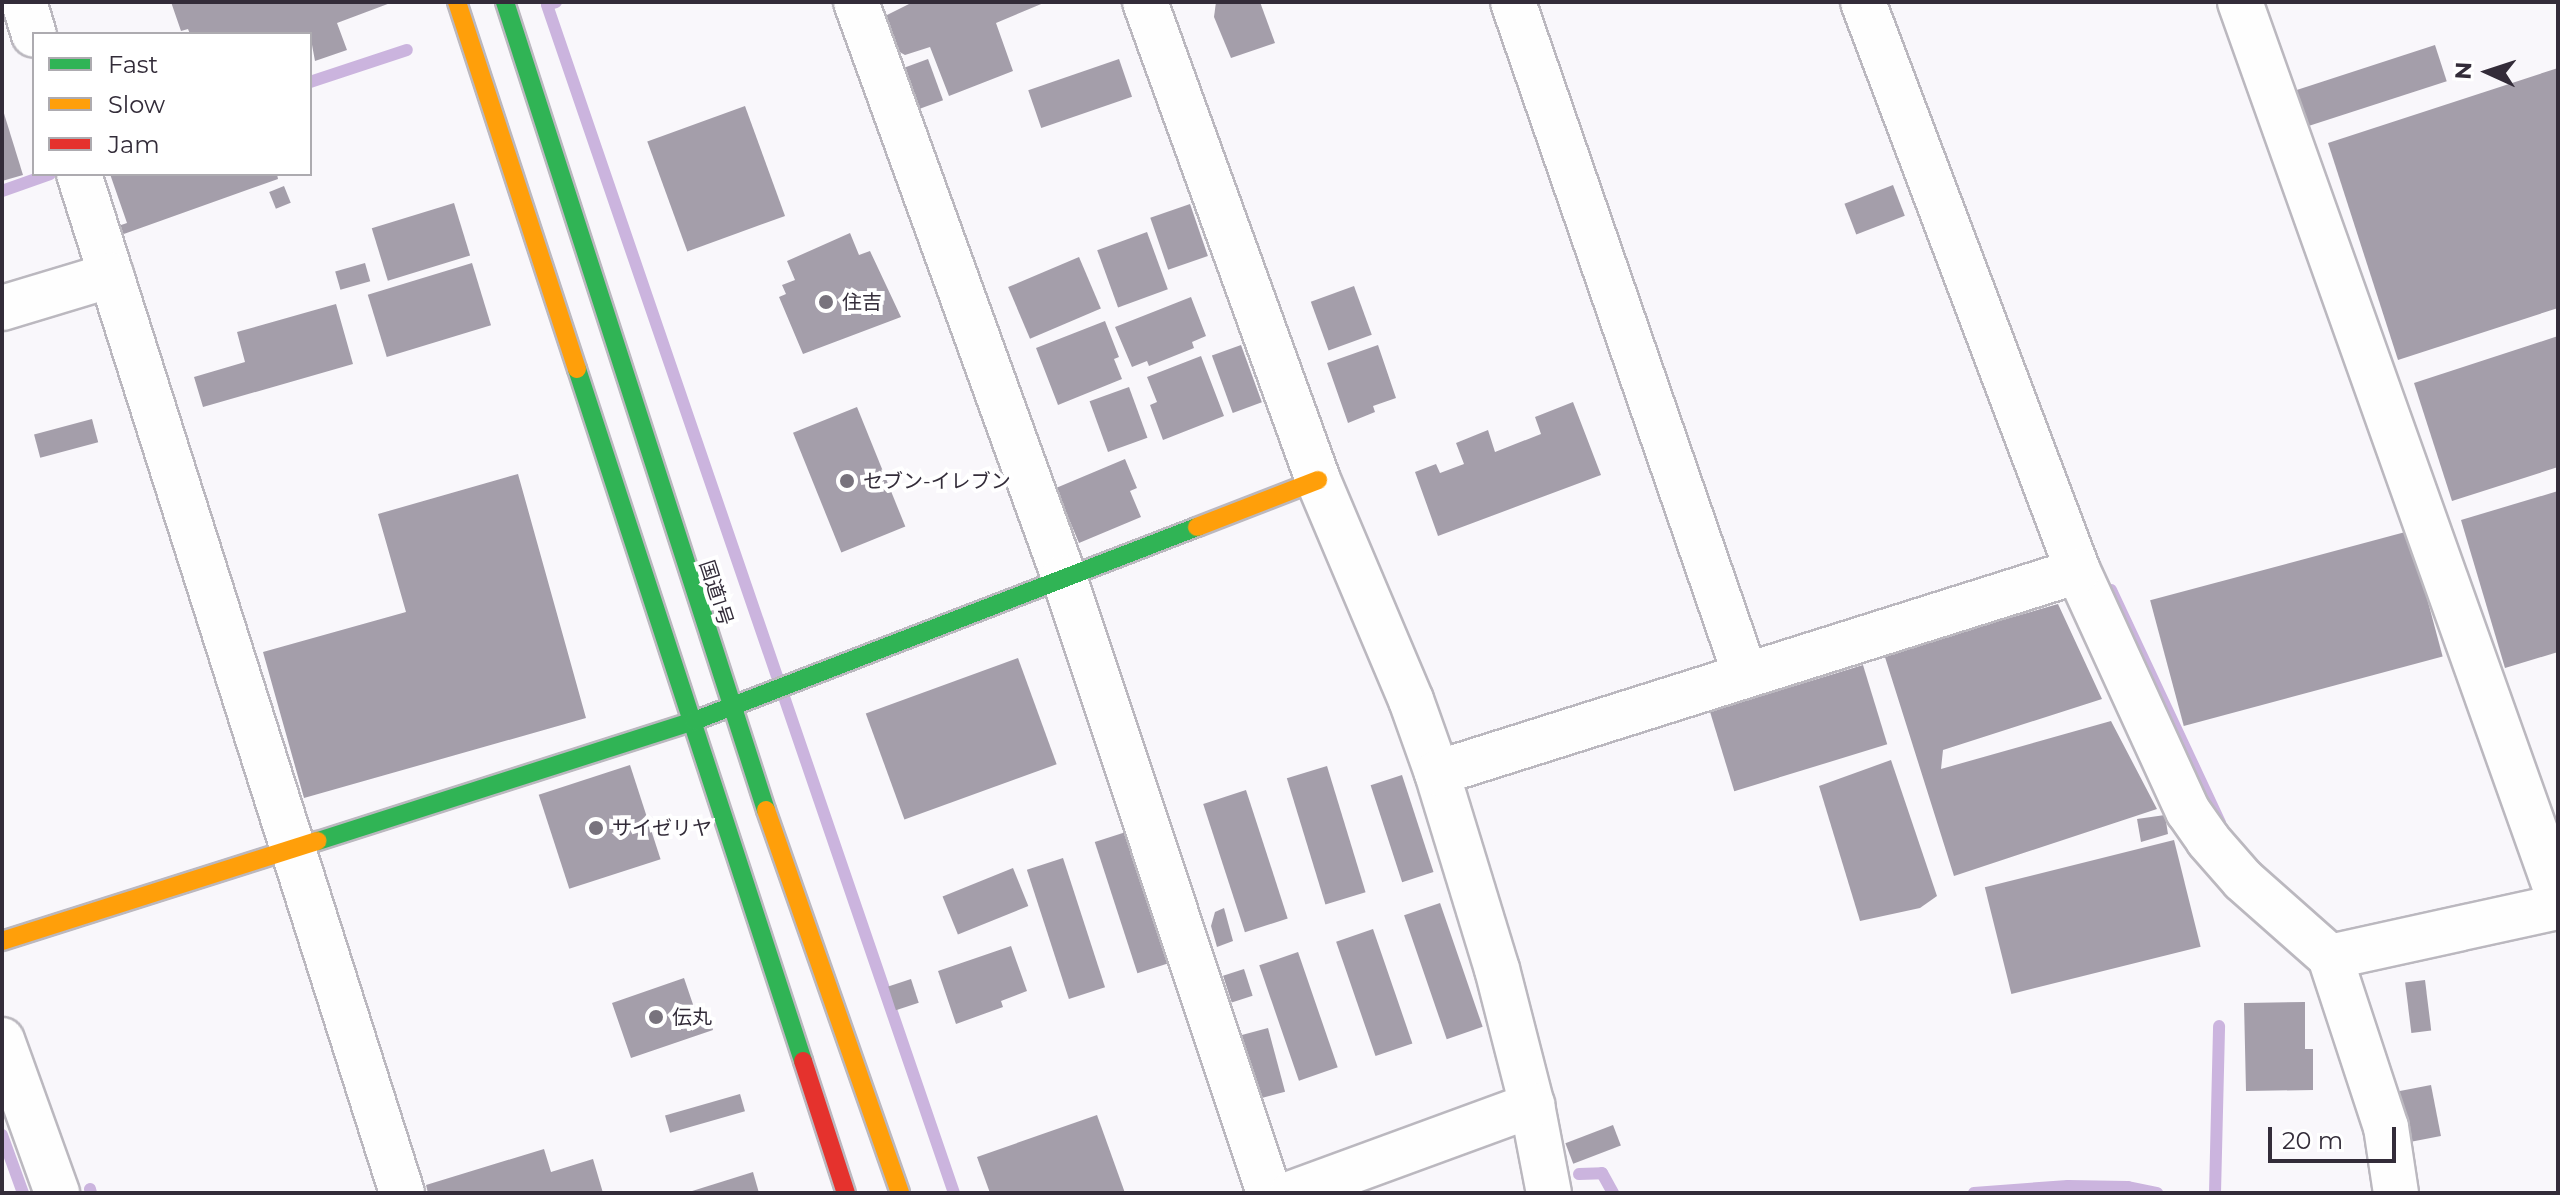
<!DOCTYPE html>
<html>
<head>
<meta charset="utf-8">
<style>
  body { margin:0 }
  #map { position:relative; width:2560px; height:1195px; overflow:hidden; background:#f9f7fb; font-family:Montserrat,"Noto Sans JP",sans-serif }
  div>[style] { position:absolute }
  .stream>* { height:12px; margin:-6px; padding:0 6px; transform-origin:6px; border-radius:6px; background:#cbb4de }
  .building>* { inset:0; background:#a49eaa; transform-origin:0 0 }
  .roads { filter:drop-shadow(2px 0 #bbb8bf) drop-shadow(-2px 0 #bbb8bf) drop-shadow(0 2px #bbb8bf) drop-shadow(0 -2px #bbb8bf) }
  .street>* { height:44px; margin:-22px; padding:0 22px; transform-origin:22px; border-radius:22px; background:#fefefe }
  .fast>* { height:18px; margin:-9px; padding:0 9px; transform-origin:9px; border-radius:9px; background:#30b455 }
  .slow>* { height:18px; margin:-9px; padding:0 9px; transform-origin:9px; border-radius:9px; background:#ff9f0a }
  .jam>* { height:18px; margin:-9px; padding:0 9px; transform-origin:9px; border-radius:9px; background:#e5322d }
  .dots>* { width:22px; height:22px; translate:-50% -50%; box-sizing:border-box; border:4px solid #fff; border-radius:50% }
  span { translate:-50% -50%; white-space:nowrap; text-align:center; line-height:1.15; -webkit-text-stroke:8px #fff; paint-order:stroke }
  .poi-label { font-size:20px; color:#332c39 }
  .left { translate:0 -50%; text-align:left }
  .street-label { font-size:20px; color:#332c39 }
  .frame { position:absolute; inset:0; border:4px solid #332c39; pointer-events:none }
  .legend { position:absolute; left:32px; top:32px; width:280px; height:144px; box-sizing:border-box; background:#fff; border:2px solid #adabb0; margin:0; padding:10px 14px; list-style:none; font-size:24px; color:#332c39 }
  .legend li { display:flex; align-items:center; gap:16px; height:40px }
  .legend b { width:40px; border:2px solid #adabb0 }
  .north { position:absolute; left:2448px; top:32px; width:80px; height:80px; -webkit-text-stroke:6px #fff; paint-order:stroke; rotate:273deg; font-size:22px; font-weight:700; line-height:32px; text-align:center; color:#332c39 }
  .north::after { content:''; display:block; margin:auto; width:28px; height:36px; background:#332c39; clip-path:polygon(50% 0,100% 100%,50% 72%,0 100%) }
  .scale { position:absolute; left:2268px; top:1127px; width:128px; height:36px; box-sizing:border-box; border:4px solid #332c39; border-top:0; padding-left:10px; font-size:24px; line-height:28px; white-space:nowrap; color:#332c39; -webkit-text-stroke:6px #fff; paint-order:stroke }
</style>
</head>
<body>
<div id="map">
  <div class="stream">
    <div style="left:556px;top:2px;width:9px;rotate:162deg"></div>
    <div style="left:547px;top:5px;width:1256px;rotate:71.09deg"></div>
    <div style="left:310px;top:82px;width:102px;rotate:-18.3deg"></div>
    <div style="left:2px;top:191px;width:51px;rotate:-19.5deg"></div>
    <div style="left:2111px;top:590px;width:257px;rotate:64.9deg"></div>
    <div style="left:2px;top:1135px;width:62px;rotate:70.1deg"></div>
    <div style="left:1579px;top:1174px;width:23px;rotate:-2deg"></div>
    <div style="left:1602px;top:1173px;width:23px;rotate:61deg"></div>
    <div style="left:90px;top:1189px;width:4px;rotate:76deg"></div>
    <div style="left:1974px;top:1193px;width:94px;rotate:-4.3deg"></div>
    <div style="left:2068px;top:1186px;width:60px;rotate:1deg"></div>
    <div style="left:2128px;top:1187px;width:30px;rotate:12deg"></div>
    <div style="left:2215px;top:1193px;width:167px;rotate:-88.6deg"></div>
  </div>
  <div class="building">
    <div style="clip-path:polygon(171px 2px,393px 2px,337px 23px,347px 50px,315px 61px,310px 34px,190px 34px,188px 29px,181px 31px)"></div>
    <div style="clip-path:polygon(913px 2px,1046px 2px,996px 23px,1013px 71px,949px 96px,930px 47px,905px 55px,896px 50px,888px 33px,887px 15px)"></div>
    <div style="clip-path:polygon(1216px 2px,1260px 2px,1275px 43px,1231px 58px,1214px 17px)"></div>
    <div style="left:2435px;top:45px;width:38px;height:151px;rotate:72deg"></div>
    <div style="left:928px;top:59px;width:44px;height:32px;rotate:70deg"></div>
    <div style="left:1119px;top:59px;width:40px;height:96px;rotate:71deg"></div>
    <div style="clip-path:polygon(2558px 68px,2558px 308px,2398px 360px,2328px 143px)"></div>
    <div style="left:745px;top:106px;width:117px;height:104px;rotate:70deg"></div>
    <div style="clip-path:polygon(2px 107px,23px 175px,2px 181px)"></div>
    <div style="clip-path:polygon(110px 174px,277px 174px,278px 179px,121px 235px,118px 226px,127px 223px)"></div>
    <div style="left:1893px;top:185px;width:33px;height:52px;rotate:69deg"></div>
    <div style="left:284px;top:186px;width:18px;height:16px;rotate:68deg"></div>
    <div style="left:454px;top:203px;width:55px;height:86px;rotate:73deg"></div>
    <div style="left:1190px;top:204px;width:55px;height:42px;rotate:71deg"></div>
    <div style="left:1147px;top:232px;width:61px;height:53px;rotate:70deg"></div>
    <div style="clip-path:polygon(850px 233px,859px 255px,870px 251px,901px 317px,803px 354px,779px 297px,786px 294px,782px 285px,795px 280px,787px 261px)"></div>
    <div style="left:1079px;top:257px;width:56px;height:77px;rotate:67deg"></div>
    <div style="left:365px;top:263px;width:19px;height:31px;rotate:74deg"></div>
    <div style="left:472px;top:263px;width:65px;height:109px;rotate:73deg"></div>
    <div style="left:1354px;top:286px;width:52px;height:46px;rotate:70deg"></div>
    <div style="clip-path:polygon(1191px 297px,1206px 336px,1192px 342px,1194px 348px,1149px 366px,1147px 361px,1132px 367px,1115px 327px)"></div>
    <div style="clip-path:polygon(336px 304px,353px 364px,203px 407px,194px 377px,245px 362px,237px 332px)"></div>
    <div style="clip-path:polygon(1105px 321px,1119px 357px,1114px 359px,1122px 379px,1058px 405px,1036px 348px)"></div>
    <div style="clip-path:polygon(2558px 336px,2558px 467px,2452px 501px,2414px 383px)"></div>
    <div style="left:1241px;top:345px;width:61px;height:31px;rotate:70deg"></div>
    <div style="clip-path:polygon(1378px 345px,1396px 398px,1373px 406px,1375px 412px,1348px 423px,1327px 363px)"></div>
    <div style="clip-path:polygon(1201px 356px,1224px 416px,1163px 440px,1150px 405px,1157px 402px,1147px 377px)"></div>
    <div style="left:1129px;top:387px;width:54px;height:42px;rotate:70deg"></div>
    <div style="clip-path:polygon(1573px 402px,1601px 475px,1438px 536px,1415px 472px,1436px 464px,1440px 473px,1464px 464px,1456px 443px,1488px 430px,1495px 452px,1541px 434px,1535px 417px)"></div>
    <div style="left:857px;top:407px;width:129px;height:69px;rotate:68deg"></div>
    <div style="left:92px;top:419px;width:24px;height:60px;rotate:75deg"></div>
    <div style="clip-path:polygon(1125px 459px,1137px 488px,1130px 491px,1141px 517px,1079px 543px,1056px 488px)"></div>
    <div style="clip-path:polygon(518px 474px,586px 718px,304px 798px,263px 652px,406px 612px,378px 514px)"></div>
    <div style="clip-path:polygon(2558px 491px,2558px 652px,2505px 668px,2461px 520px)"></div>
    <div style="left:2409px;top:531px;width:130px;height:268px;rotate:75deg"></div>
    <div style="clip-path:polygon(2058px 604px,2102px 699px,1943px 750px,1941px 769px,2111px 721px,2157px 809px,1954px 876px,1884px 654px)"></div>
    <div style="left:1018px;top:658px;width:113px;height:162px;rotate:70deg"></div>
    <div style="left:1863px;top:665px;width:83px;height:160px;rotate:73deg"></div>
    <div style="clip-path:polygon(1891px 760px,1937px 896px,1920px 908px,1860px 921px,1819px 786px)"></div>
    <div style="left:630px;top:765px;width:99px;height:96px;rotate:72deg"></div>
    <div style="left:1327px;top:766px;width:132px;height:42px;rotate:73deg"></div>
    <div style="left:1402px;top:775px;width:102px;height:33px;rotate:72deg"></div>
    <div style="left:1246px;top:790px;width:135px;height:45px;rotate:72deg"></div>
    <div style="clip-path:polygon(2165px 815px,2168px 834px,2141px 842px,2137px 819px)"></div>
    <div style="left:1129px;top:831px;width:138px;height:36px;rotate:72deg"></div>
    <div style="left:2174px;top:840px;width:110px;height:195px;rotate:76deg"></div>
    <div style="left:1063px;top:858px;width:136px;height:38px;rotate:72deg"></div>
    <div style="left:1013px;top:868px;width:41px;height:76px;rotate:68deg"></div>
    <div style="left:1440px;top:903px;width:131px;height:38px;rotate:71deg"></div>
    <div style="clip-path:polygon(1224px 908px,1233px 941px,1217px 947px,1211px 926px,1215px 912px)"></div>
    <div style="left:1373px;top:929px;width:121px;height:39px;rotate:71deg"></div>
    <div style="clip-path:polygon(1011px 946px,1027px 991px,1001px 1001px,1003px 1007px,956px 1024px,938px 971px)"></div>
    <div style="left:1298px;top:952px;width:122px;height:41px;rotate:71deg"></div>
    <div style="left:1244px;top:969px;width:28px;height:22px;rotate:72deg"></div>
    <div style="clip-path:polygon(684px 978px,698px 1019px,709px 1015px,713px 1030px,631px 1058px,612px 1003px)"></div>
    <div style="left:911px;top:979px;width:25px;height:24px;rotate:72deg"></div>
    <div style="left:2425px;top:980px;width:51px;height:20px;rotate:83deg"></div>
    <div style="clip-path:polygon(2305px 1002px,2305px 1049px,2313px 1049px,2313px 1090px,2246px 1091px,2244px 1003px)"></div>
    <div style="left:1268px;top:1028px;width:66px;height:29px;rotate:75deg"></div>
    <div style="left:2431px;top:1085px;width:52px;height:33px;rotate:79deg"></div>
    <div style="left:740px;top:1094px;width:18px;height:78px;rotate:74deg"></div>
    <div style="clip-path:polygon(1097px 1115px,1125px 1193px,990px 1193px,977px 1157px)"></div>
    <div style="left:1613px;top:1125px;width:22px;height:51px;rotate:69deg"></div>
    <div style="clip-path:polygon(544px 1149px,551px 1172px,593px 1159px,603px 1193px,428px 1193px,426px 1185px)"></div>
    <div style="clip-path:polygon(753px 1172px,759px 1193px,689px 1193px,689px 1192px)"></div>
  </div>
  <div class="roads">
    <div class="street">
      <div style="left:24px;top:2px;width:34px;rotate:73deg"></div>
      <div style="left:856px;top:2px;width:611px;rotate:70.11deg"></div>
      <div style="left:1064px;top:577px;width:649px;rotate:71.59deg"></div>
      <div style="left:1145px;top:2px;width:508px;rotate:70.1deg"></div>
      <div style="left:1318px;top:480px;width:239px;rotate:67.1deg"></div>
      <div style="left:1411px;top:700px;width:77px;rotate:70.4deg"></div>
      <div style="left:1437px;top:773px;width:205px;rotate:73deg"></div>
      <div style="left:1497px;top:969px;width:140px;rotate:75.6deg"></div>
      <div style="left:1532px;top:1105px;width:90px;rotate:79.1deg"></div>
      <div style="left:1513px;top:2px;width:711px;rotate:70.95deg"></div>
      <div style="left:1863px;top:2px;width:608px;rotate:69.3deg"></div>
      <div style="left:2078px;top:571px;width:264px;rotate:65.4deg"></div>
      <div style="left:2188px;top:811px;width:35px;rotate:55deg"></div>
      <div style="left:2208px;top:840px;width:53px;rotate:48.8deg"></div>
      <div style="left:2243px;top:880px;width:116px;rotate:41.5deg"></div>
      <div style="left:2330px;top:957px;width:179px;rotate:71.8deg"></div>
      <div style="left:2386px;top:1127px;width:67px;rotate:81.4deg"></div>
      <div style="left:2240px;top:2px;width:948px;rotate:70.4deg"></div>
      <div style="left:79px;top:174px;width:1069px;rotate:72.41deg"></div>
      <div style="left:2px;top:308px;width:114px;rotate:-16.8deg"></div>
      <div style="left:1437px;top:773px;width:672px;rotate:-17.49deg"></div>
      <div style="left:2330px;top:957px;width:233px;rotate:-12.4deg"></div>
      <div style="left:2px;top:1040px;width:163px;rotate:70.2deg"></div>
      <div style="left:1292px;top:1193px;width:256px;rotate:-20.1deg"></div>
    </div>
    <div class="fast">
      <div style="left:505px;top:2px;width:849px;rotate:72.1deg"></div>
      <div style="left:577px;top:369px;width:728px;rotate:71.91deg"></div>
      <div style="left:318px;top:841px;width:395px;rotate:-17.7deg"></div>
      <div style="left:694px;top:721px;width:539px;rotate:-21.09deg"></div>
    </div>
    <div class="slow">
      <div style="left:457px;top:2px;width:386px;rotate:71.9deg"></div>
      <div style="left:1197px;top:527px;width:130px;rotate:-21.2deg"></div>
      <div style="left:766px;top:810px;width:406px;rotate:70.7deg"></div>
      <div style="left:2px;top:941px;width:331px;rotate:-17.6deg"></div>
    </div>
    <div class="jam">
      <div style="left:803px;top:1061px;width:139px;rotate:72deg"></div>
    </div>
  </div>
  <div class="dots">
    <div style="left:826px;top:302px;background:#78737d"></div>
    <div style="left:847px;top:481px;background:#78737d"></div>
    <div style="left:596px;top:828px;background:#78737d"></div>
    <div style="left:656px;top:1017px;background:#78737d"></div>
  </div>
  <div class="poi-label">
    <span class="left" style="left:842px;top:302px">住吉</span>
    <span class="left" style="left:863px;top:481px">セブン-イレブン</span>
    <span class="left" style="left:612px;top:828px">サイゼリヤ</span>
    <span class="left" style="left:672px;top:1017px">伝丸</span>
  </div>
  <div class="street-label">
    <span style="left:716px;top:593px;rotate:72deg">国道1号</span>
  </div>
  <div class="frame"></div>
  <ul class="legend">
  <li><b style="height:10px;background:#30b455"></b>Fast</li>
  <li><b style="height:10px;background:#ff9f0a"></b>Slow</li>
  <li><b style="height:10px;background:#e5322d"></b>Jam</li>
  </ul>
  <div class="north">N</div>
  <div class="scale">20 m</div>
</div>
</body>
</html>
